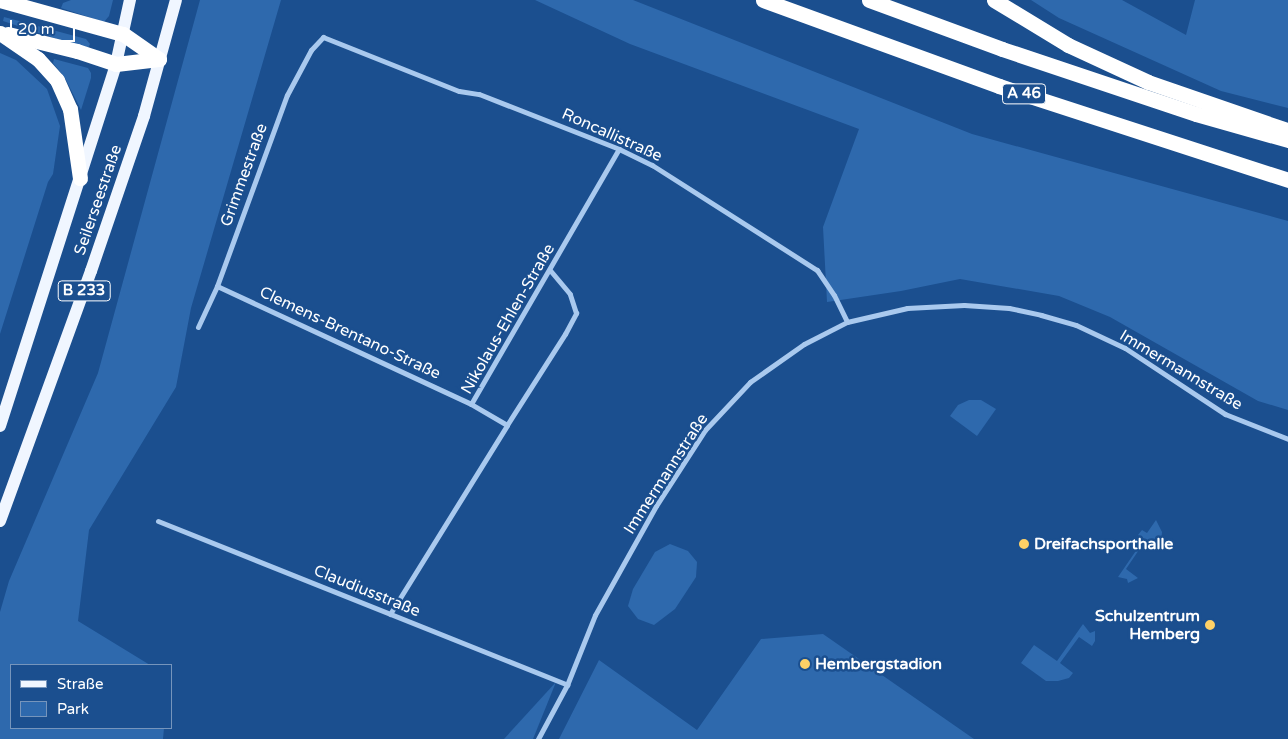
<!DOCTYPE html>
<html>
<head>
<meta charset="utf-8">
<style>
  body { margin:0 }
  #map { position:relative; width:1288px; height:739px; overflow:hidden; background:#1b4f8f; font-family:"Varela Round",sans-serif }
  div>[style] { position:absolute }
  .green>* { inset:0; background:#2e69ad }
  .minor>* { height:5px; margin:-2.5px; padding:0 2.5px; transform-origin:2.5px; border-radius:2.5px; background:#a9c9ee }
  .primary>* { height:12px; margin:-6px; padding:0 6px; transform-origin:6px; border-radius:6px; background:#f0f6ff }
  .motorway>* { height:15px; margin:-7.5px; padding:0 7.5px; transform-origin:7.5px; border-radius:7.5px; background:#fff }
  .dots>* { width:14px; height:14px; translate:-50% -50%; box-sizing:border-box; border:2px solid #1b4f8f; border-radius:50% }
  span { translate:-50% -50%; white-space:nowrap; text-align:center; line-height:1.15; -webkit-text-stroke:5px #1b4f8f; paint-order:stroke }
  .shield-label span { padding:1px 4px; background:#1b4f8f; border:1px solid; border-radius:4px; -webkit-text-stroke-width:0 }
  .shield-label { font-size:15px; color:#fff; font-weight:700 }
  .street-label { font-size:16px; color:#fff }
  .poi-label { font-size:16px; color:#fff; font-weight:700 }
  .left { translate:0 -50%; text-align:left }
  .right { translate:-100% -50%; text-align:right }
  .legend { position:absolute; left:10px; top:664px; width:162px; height:65px; box-sizing:border-box; background:#1b4f8f; border:1px solid #7695bc; margin:0; padding:6px 9px; list-style:none; font-size:15px; color:#fff }
  .legend li { display:flex; align-items:center; gap:10px; height:25px }
  .legend b { width:25px; border:1px solid #7695bc }
  .scale { position:absolute; left:10px; top:20px; width:65px; height:22px; box-sizing:border-box; border:2px solid #fff; border-top:0; padding-left:6px; font-size:15px; line-height:18px; white-space:nowrap; color:#fff; -webkit-text-stroke:4px #1b4f8f; paint-order:stroke }
</style>
</head>
<body>
<div id="map">
  <div class="green">
    <div style="clip-path:polygon(71px 0,113px 0,109px 16px,104px 22px,61px 8px,63px 3px)"></div>
    <div style="clip-path:polygon(200px 0,281px 0,191px 308px,176px 387px,89px 530px,78px 621px,150px 665px,11px 665px,11px 728px,164px 728px,163px 739px,0 739px,0 612px,9px 581px,98px 373px)"></div>
    <div style="clip-path:polygon(535px 0,633px 0,972px 134px,1288px 221px,1288px 410px,1258px 401px,1110px 317px,1059px 296px,960px 279px,901px 291px,827px 302px,823px 227px,859px 129px,630px 44px)"></div>
    <div style="clip-path:polygon(1031px 0,1122px 0,1186px 35px,1195px 0,1288px 0,1288px 108px,1221px 91px,1059px 18px)"></div>
    <div style="clip-path:polygon(4px 17px,86px 39px,90px 44px,88px 48px,84px 48px,3px 21px)"></div>
    <div style="clip-path:polygon(0 53px,16px 60px,47px 89px,60px 126px,53px 174px,48px 182px,0 334px)"></div>
    <div style="clip-path:polygon(54px 59px,88px 68px,91px 73px,91px 78px,81px 110px,65px 78px,53px 63px)"></div>
    <div style="clip-path:polygon(969px 400px,981px 400px,996px 409px,977px 436px,950px 416px,958px 405px)"></div>
    <div style="clip-path:polygon(1156px 520px,1162px 532px,1161px 545px,1158px 550px,1145px 541px,1126px 569px,1138px 578px,1128px 583px,1127px 579px,1118px 577px,1144px 539px,1138px 535px,1142px 530px,1147px 533px)"></div>
    <div style="clip-path:polygon(670px 544px,688px 551px,697px 562px,696px 577px,675px 609px,654px 625px,638px 619px,628px 606px,633px 589px,655px 552px)"></div>
    <div style="clip-path:polygon(1083px 624px,1090px 633px,1095px 631px,1095px 641px,1092px 646px,1079px 637px,1060px 663px,1073px 673px,1069px 678px,1058px 681px,1046px 681px,1021px 663px,1034px 645px,1057px 661px)"></div>
    <div style="clip-path:polygon(823px 634px,974px 739px,559px 739px,599px 660px,697px 730px,761px 639px)"></div>
    <div style="clip-path:polygon(556px 682px,533px 739px,504px 739px)"></div>
  </div>
  <div class="minor">
    <div style="left:217px;top:286px;width:280px;rotate:24.9deg"></div>
    <div style="left:198px;top:327px;width:45px;rotate:-65.1deg"></div>
    <div style="left:217px;top:286px;width:203px;rotate:-69.9deg"></div>
    <div style="left:287px;top:95px;width:51px;rotate:-61.9deg"></div>
    <div style="left:311px;top:50px;width:18px;rotate:-47deg"></div>
    <div style="left:323px;top:37px;width:146px;rotate:21.7deg"></div>
    <div style="left:459px;top:91px;width:20px;rotate:9deg"></div>
    <div style="left:479px;top:94px;width:150px;rotate:21.4deg"></div>
    <div style="left:619px;top:149px;width:37px;rotate:26deg"></div>
    <div style="left:652px;top:165px;width:196px;rotate:32.5deg"></div>
    <div style="left:817px;top:270px;width:30px;rotate:56deg"></div>
    <div style="left:834px;top:295px;width:30px;rotate:64deg"></div>
    <div style="left:507px;top:425px;width:108px;rotate:-57.5deg"></div>
    <div style="left:565px;top:334px;width:24px;rotate:-62deg"></div>
    <div style="left:576px;top:313px;width:20px;rotate:-108deg"></div>
    <div style="left:570px;top:294px;width:31px;rotate:-130deg"></div>
    <div style="left:158px;top:521px;width:441px;rotate:21.8deg"></div>
    <div style="left:390px;top:614px;width:222px;rotate:-58.2deg"></div>
    <div style="left:507px;top:425px;width:42px;rotate:-149.7deg"></div>
    <div style="left:471px;top:404px;width:295px;rotate:-59.9deg"></div>
    <div style="left:538px;top:739px;width:61px;rotate:-61.8deg"></div>
    <div style="left:567px;top:685px;width:75px;rotate:-68.2deg"></div>
    <div style="left:595px;top:615px;width:125px;rotate:-60.8deg"></div>
    <div style="left:656px;top:506px;width:90px;rotate:-57.2deg"></div>
    <div style="left:705px;top:430px;width:66px;rotate:-46.8deg"></div>
    <div style="left:750px;top:382px;width:66px;rotate:-35.1deg"></div>
    <div style="left:804px;top:344px;width:48px;rotate:-27.1deg"></div>
    <div style="left:847px;top:322px;width:62px;rotate:-13.1deg"></div>
    <div style="left:907px;top:308px;width:57px;rotate:-3deg"></div>
    <div style="left:964px;top:305px;width:45px;rotate:3.8deg"></div>
    <div style="left:1009px;top:308px;width:33px;rotate:12deg"></div>
    <div style="left:1041px;top:315px;width:36px;rotate:16deg"></div>
    <div style="left:1076px;top:325px;width:54px;rotate:25.1deg"></div>
    <div style="left:1125px;top:348px;width:120px;rotate:33.4deg"></div>
    <div style="left:1225px;top:414px;width:68px;rotate:21.6deg"></div>
  </div>
  <div class="primary">
    <div style="left:0;top:426px;width:380px;rotate:-72.2deg"></div>
    <div style="left:116px;top:64px;width:66px;rotate:-77.7deg"></div>
    <div style="left:0;top:521px;width:266px;rotate:-70deg"></div>
    <div style="left:91px;top:271px;width:164px;rotate:-71.1deg"></div>
    <div style="left:144px;top:116px;width:120px;rotate:-74.6deg"></div>
  </div>
  <div class="motorway">
    <div style="left:0;top:0;width:128px;rotate:15.5deg"></div>
    <div style="left:123px;top:34px;width:44px;rotate:34.8deg"></div>
    <div style="left:763px;top:0;width:251px;rotate:20deg"></div>
    <div style="left:999px;top:86px;width:304px;rotate:18deg"></div>
    <div style="left:869px;top:0;width:142px;rotate:20.2deg"></div>
    <div style="left:1002px;top:49px;width:205px;rotate:18.5deg"></div>
    <div style="left:1196px;top:114px;width:96px;rotate:15.8deg"></div>
    <div style="left:994px;top:0;width:87px;rotate:31.3deg"></div>
    <div style="left:1068px;top:45px;width:88px;rotate:24.8deg"></div>
    <div style="left:1148px;top:82px;width:147px;rotate:19.1deg"></div>
    <div style="left:0;top:33px;width:46px;rotate:34.4deg"></div>
    <div style="left:38px;top:59px;width:28px;rotate:48deg"></div>
    <div style="left:57px;top:80px;width:32px;rotate:66deg"></div>
    <div style="left:70px;top:109px;width:70px;rotate:81.8deg"></div>
    <div style="left:8px;top:34px;width:71px;rotate:13.8deg"></div>
    <div style="left:77px;top:51px;width:41px;rotate:18.4deg"></div>
    <div style="left:116px;top:64px;width:43px;rotate:-6.6deg"></div>
  </div>
  <div class="dots">
    <div style="left:1024px;top:544px;background:#ffd166"></div>
    <div style="left:1210px;top:625px;background:#ffd166"></div>
    <div style="left:805px;top:664px;background:#ffd166"></div>
  </div>
  <div class="shield-label">
    <span style="left:1024px;top:94px">A 46</span>
    <span style="left:84px;top:291px">B 233</span>
  </div>
  <div class="street-label">
    <span style="left:612px;top:135px;rotate:24deg">Roncallistraße</span>
    <span style="left:244px;top:175px;rotate:-70deg">Grimmestraße</span>
    <span style="left:98px;top:200px;rotate:-71deg">Seilerseestraße</span>
    <span style="left:508px;top:319px;rotate:-60deg">Nikolaus-Ehlen-Straße</span>
    <span style="left:350px;top:333px;rotate:25deg">Clemens-Brentano-Straße</span>
    <span style="left:1181px;top:370px;rotate:31deg">Immermannstraße</span>
    <span style="left:666px;top:474px;rotate:-57deg">Immermannstraße</span>
    <span style="left:367px;top:591px;rotate:22deg">Claudiusstraße</span>
  </div>
  <div class="poi-label">
    <span class="left" style="left:1034px;top:544px">Dreifachsporthalle</span>
    <span class="right" style="left:1200px;top:625px">Schulzentrum<br>Hemberg</span>
    <span class="left" style="left:815px;top:664px">Hembergstadion</span>
  </div>
  <ul class="legend">
  <li><b style="height:6px;background:#f0f6ff"></b>Straße</li>
  <li><b style="height:14px;background:#2e69ad"></b>Park</li>
  </ul>
  <div class="scale">20 m</div>
</div>
</body>
</html>
